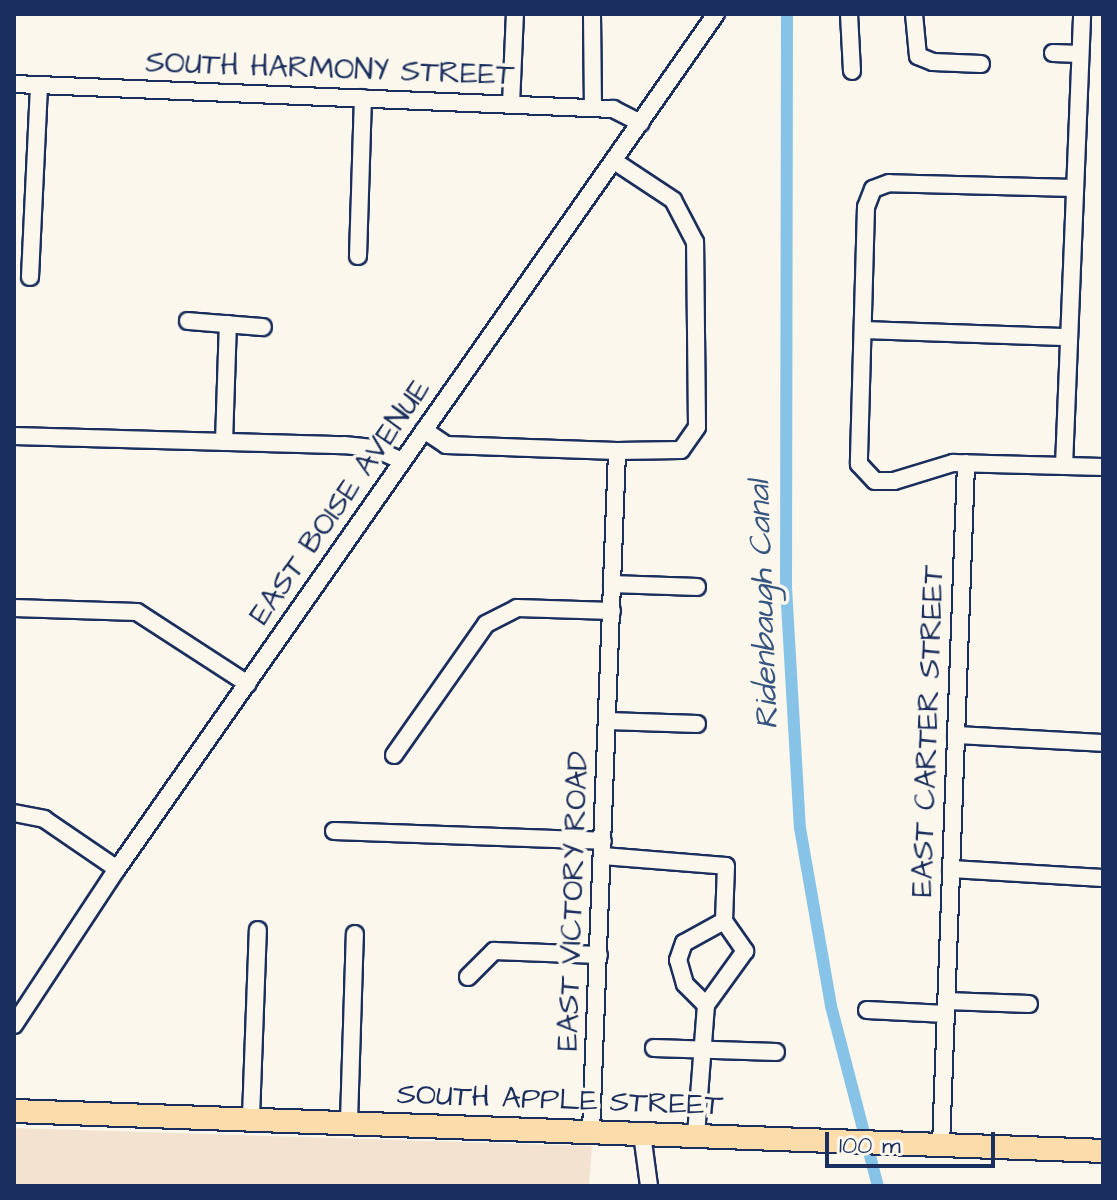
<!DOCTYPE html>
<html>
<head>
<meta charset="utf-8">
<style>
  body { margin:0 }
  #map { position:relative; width:1117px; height:1200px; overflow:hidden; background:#fbf7ec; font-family:"Architects Daughter",sans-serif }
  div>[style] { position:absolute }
  .built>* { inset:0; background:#f2e2cf }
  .canal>* { height:12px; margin:-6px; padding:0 6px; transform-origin:6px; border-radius:6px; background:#87c3e7 }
  .roads { filter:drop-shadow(2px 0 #1b2f5e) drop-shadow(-2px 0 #1b2f5e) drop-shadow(0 2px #1b2f5e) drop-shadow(0 -2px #1b2f5e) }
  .minor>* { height:16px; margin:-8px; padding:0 8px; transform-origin:8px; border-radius:8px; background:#fbf7ec }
  .major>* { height:22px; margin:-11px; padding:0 11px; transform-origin:11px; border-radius:11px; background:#fcdcab }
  span { translate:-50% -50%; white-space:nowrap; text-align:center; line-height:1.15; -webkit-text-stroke:7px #fbf7ec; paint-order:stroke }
  .street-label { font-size:30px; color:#1b2f5e }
  .water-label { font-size:32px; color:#365480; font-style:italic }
  .frame { position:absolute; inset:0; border:16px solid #1b2f5e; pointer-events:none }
  .scale { position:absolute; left:825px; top:1132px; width:170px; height:36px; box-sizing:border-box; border:4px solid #1b2f5e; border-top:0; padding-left:10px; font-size:24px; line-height:28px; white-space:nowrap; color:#1b2f5e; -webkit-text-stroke:6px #fbf7ec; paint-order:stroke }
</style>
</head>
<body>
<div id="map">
  <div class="built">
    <div style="clip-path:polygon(14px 1128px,592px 1146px,589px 1186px,14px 1186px)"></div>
  </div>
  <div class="canal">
    <div style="left:787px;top:14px;width:573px;rotate:90.1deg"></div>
    <div style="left:786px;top:587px;width:241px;rotate:86.7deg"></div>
    <div style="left:800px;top:828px;width:181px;rotate:80.1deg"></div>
    <div style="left:831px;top:1006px;width:186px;rotate:75.4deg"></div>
  </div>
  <div class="roads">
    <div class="minor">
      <div style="left:592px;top:14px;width:94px;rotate:89.4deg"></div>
      <div style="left:849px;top:14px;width:57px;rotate:87deg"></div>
      <div style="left:914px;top:14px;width:42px;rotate:84.6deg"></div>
      <div style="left:918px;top:56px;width:16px;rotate:22deg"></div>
      <div style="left:933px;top:62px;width:48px;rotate:2.4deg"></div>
      <div style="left:1053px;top:53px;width:27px;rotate:2deg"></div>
      <div style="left:14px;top:84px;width:600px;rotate:2.39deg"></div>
      <div style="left:613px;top:109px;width:31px;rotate:27deg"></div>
      <div style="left:511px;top:104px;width:90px;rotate:-87.5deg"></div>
      <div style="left:1074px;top:188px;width:185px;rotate:-178.5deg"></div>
      <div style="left:889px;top:183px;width:17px;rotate:159deg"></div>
      <div style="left:873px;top:189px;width:19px;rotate:111deg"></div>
      <div style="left:866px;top:207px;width:257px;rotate:91.6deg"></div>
      <div style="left:859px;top:464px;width:23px;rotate:47deg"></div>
      <div style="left:875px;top:481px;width:19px"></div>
      <div style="left:894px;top:481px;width:62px;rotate:-17deg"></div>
      <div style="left:953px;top:463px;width:150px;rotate:1.5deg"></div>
      <div style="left:358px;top:256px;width:158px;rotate:-88.2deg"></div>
      <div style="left:30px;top:277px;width:192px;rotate:-87.3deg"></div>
      <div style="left:188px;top:321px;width:75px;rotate:4.6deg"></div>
      <div style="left:864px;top:330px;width:205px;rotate:2deg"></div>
      <div style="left:424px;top:430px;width:27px;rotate:34deg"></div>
      <div style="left:446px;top:445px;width:171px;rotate:2deg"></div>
      <div style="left:14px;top:436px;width:330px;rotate:1.6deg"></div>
      <div style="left:344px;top:445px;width:29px;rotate:6deg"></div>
      <div style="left:373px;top:448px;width:32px;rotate:24deg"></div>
      <div style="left:224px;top:442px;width:118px;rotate:-88.1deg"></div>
      <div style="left:1064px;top:466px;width:452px;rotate:-87.7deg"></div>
      <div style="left:612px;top:584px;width:85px;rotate:2deg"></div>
      <div style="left:14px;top:608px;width:123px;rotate:1.9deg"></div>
      <div style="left:137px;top:612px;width:132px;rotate:33deg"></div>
      <div style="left:608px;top:721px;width:89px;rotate:1.9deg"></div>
      <div style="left:956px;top:735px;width:147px;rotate:3.1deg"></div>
      <div style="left:394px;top:755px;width:160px;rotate:-54.9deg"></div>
      <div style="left:486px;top:624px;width:35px;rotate:-27deg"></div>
      <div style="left:517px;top:608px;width:95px;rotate:1.8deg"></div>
      <div style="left:14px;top:813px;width:31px;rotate:11deg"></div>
      <div style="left:44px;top:819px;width:88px;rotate:34.4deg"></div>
      <div style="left:334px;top:831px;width:269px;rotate:2.1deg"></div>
      <div style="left:603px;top:856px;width:123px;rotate:4.6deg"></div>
      <div style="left:726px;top:866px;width:55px;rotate:92.1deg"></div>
      <div style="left:724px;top:921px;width:37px;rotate:55deg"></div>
      <div style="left:745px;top:951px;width:67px;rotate:125.8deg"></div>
      <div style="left:706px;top:1005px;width:131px;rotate:94.4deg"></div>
      <div style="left:951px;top:869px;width:152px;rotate:3.4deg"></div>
      <div style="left:468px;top:977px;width:37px;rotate:-45deg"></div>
      <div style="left:494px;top:951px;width:105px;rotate:2.2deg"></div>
      <div style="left:946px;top:1001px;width:83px;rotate:2.1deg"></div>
      <div style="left:706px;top:1005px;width:30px;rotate:-135deg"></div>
      <div style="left:685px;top:984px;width:25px;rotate:-106deg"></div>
      <div style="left:678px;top:960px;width:18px;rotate:-71deg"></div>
      <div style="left:684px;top:943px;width:46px;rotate:-28.8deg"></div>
      <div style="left:867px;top:1010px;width:79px;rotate:2.9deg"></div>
      <div style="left:14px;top:1025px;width:187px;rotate:-56.6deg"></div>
      <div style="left:117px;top:869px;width:1044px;rotate:-54.99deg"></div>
      <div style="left:654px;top:1048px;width:122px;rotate:1.9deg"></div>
      <div style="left:251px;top:1117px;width:187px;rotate:-87.9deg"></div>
      <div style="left:349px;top:1121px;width:187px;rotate:-88.2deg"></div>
      <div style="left:591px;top:1132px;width:681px;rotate:-87.81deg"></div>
      <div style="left:617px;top:451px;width:64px;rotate:-0.9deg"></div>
      <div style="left:681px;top:450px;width:28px;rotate:-55deg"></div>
      <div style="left:697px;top:427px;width:185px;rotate:-90.6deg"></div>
      <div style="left:695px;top:242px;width:47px;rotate:-117.6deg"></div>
      <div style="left:673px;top:200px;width:71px;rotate:-146.5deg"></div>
      <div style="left:642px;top:1134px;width:52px;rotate:82.3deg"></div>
      <div style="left:941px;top:1146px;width:683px;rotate:-87.9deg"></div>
    </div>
    <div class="major">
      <div style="left:14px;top:1111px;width:1090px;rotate:2.1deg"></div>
    </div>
  </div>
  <div class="street-label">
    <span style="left:330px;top:69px;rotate:2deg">SOUTH HARMONY STREET</span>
    <span style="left:340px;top:502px;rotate:-55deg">EAST BOISE AVENUE</span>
    <span style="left:928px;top:731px;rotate:-88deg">EAST CARTER STREET</span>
    <span style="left:573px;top:901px;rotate:-88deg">EAST VICTORY ROAD</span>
    <span style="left:560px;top:1100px;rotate:2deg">SOUTH APPLE STREET</span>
  </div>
  <div class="water-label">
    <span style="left:764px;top:605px;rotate:-92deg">Ridenbaugh Canal</span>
  </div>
  <div class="frame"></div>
  <div class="scale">100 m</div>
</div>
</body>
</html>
